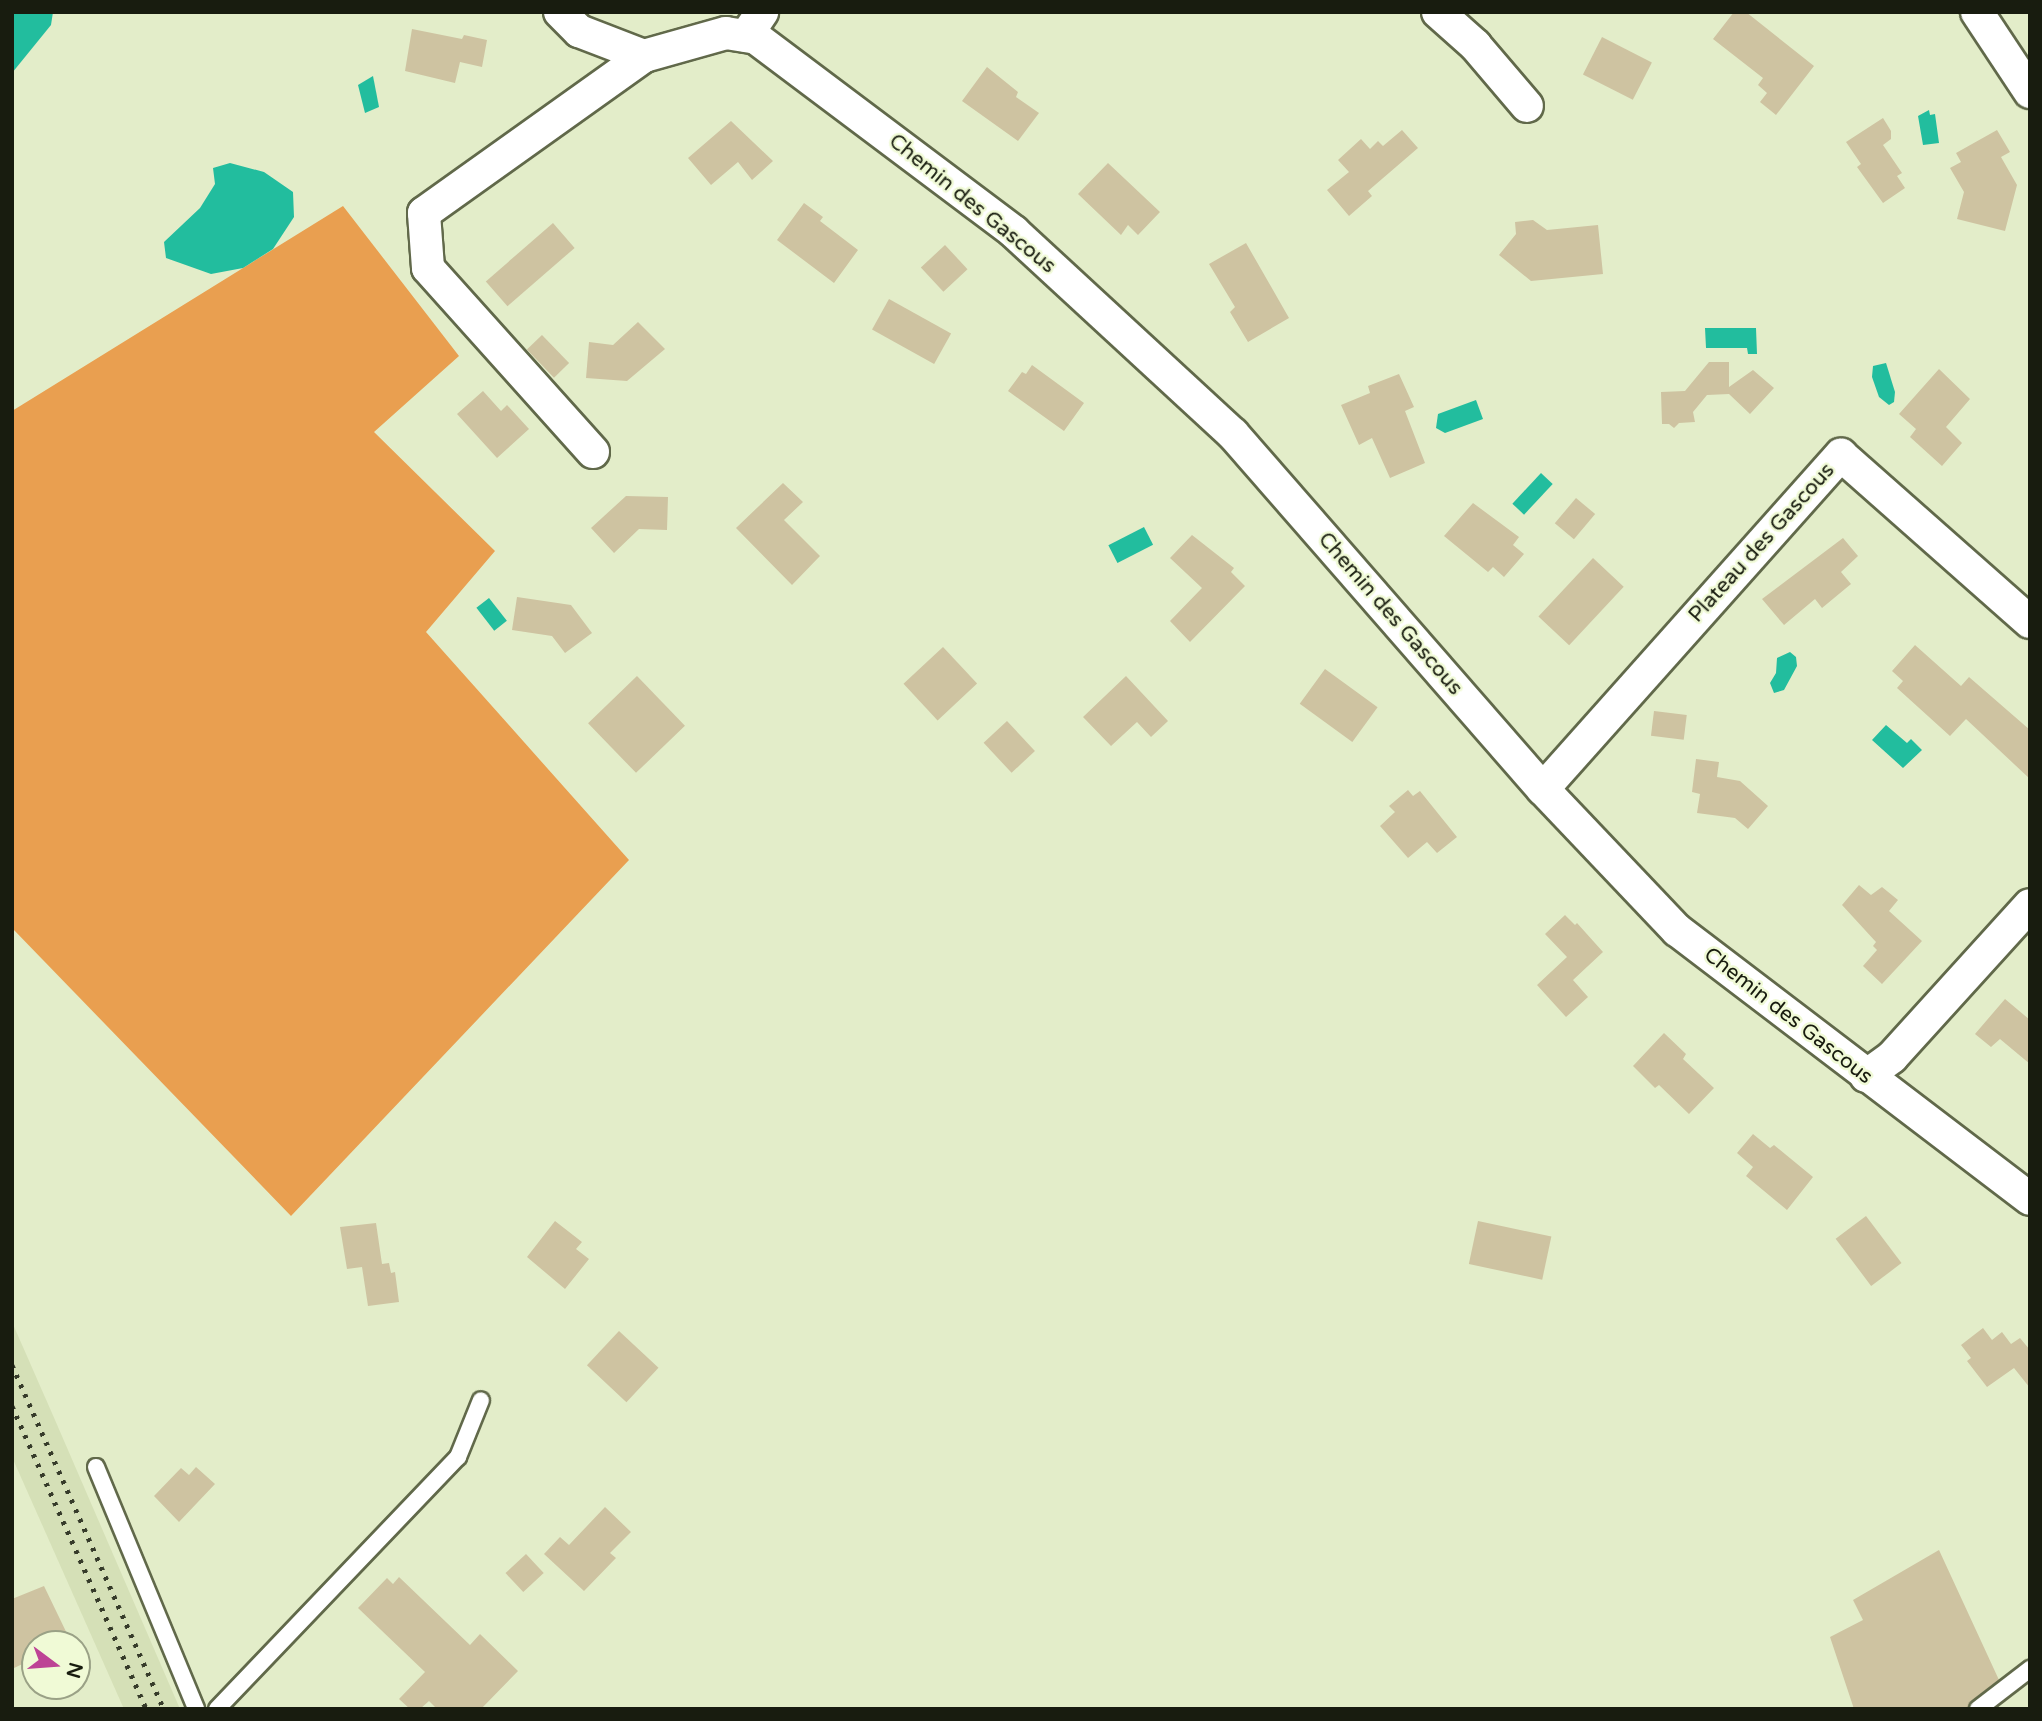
<!DOCTYPE html>
<html>
<head>
<meta charset="utf-8">
<style>
  body { margin:0 }
  #map { position:relative; width:2042px; height:1721px; overflow:hidden; background:#e3edc9; font-family:"Varela Round",sans-serif }
  div>[style] { position:absolute }
  .built>* { inset:0; background:#d5e0b7 }
  .forest>* { inset:0; background:#e99f50 }
  .water>* { inset:0; background:#22bd9e; transform-origin:0 0 }
  .building>* { inset:0; background:#cec3a1; transform-origin:0 0 }
  .roads { filter:drop-shadow(2px 0 #61694a) drop-shadow(-2px 0 #61694a) drop-shadow(0 2px #61694a) drop-shadow(0 -2px #61694a) }
  .service>* { height:16px; margin:-8px; padding:0 8px; transform-origin:8px; border-radius:8px; background:#fff }
  .minor>* { height:32px; margin:-16px; padding:0 16px; transform-origin:16px; border-radius:16px; background:#fff }
  .rail>* { height:5px; margin-top:-2.5px; transform-origin:0; background:repeating-linear-gradient(90deg,#363b2a 0 3.5px,transparent 0 10.5px) }
  span { translate:-50% -50%; white-space:nowrap; text-align:center; line-height:1.15; -webkit-text-stroke:5px #f0fad6; paint-order:stroke }
  .street-label { font-size:21px; color:#181c0f }
  .frame { position:absolute; inset:0; border:14px solid #181c0f; pointer-events:none }
  .north { position:absolute; left:21px; top:1630px; width:70px; height:70px; box-sizing:border-box; background:#f0fad6; border:2px solid #9aa186; border-radius:50%; rotate:106deg; font-size:19px; font-weight:700; line-height:28px; text-align:center; color:#181c0f }
  .north::after { content:''; display:block; margin:auto; width:24px; height:32px; background:#bd4395; clip-path:polygon(50% 0,100% 100%,50% 72%,0 100%) }
</style>
</head>
<body>
<div id="map">
  <div class="built">
    <div style="clip-path:polygon(12px 1322px,55px 1420px,180px 1709px,124px 1709px,12px 1457px)"></div>
  </div>
  <div class="forest">
    <div style="clip-path:polygon(343px 206px,459px 356px,374px 432px,495px 551px,426px 632px,629px 860px,291px 1216px,12px 928px,12px 411px)"></div>
  </div>
  <div class="water">
    <div style="clip-path:polygon(12px 12px,53px 12px,51px 25px,12px 73px)"></div>
    <div style="clip-path:polygon(373px 76px,379px 107px,365px 113px,358px 85px)"></div>
    <div style="clip-path:polygon(1929px 110px,1930px 115px,1935px 114px,1939px 143px,1923px 145px,1918px 116px)"></div>
    <div style="clip-path:polygon(230px 163px,264px 172px,293px 192px,294px 217px,273px 249px,243px 268px,211px 274px,166px 258px,164px 242px,200px 208px,215px 184px,213px 168px)"></div>
    <div style="clip-path:polygon(1705px 328px,1756px 328px,1757px 354px,1748px 354px,1747px 348px,1706px 348px)"></div>
    <div style="clip-path:polygon(1886px 363px,1895px 392px,1894px 402px,1889px 405px,1879px 397px,1872px 377px,1873px 366px)"></div>
    <div style="clip-path:polygon(1476px 400px,1483px 419px,1445px 433px,1436px 428px,1438px 414px)"></div>
    <div style="left:1541px;top:473px;width:16px;height:42px;rotate:43deg"></div>
    <div style="left:1144px;top:527px;width:20px;height:40px;rotate:63deg"></div>
    <div style="left:489px;top:598px;width:29px;height:16px;rotate:52deg"></div>
    <div style="clip-path:polygon(1790px 652px,1796px 657px,1797px 666px,1784px 690px,1774px 693px,1770px 683px,1776px 673px,1777px 658px)"></div>
    <div style="clip-path:polygon(1886px 725px,1907px 743px,1911px 739px,1922px 750px,1903px 768px,1872px 740px)"></div>
  </div>
  <div class="building">
    <div style="clip-path:polygon(1734px 12px,1746px 12px,1814px 66px,1776px 115px,1760px 102px,1767px 93px,1758px 85px,1763px 78px,1713px 39px)"></div>
    <div style="clip-path:polygon(412px 29px,462px 39px,464px 35px,487px 40px,482px 67px,460px 62px,455px 83px,405px 71px)"></div>
    <div style="left:1602px;top:37px;width:56px;height:42px;rotate:27deg"></div>
    <div style="clip-path:polygon(987px 67px,1018px 92px,1016px 97px,1039px 113px,1018px 141px,962px 101px)"></div>
    <div style="clip-path:polygon(1883px 118px,1891px 131px,1891px 139px,1883px 145px,1902px 173px,1897px 176px,1905px 188px,1883px 203px,1857px 167px,1861px 164px,1846px 142px)"></div>
    <div style="clip-path:polygon(731px 121px,773px 161px,752px 180px,738px 162px,711px 185px,688px 158px)"></div>
    <div style="clip-path:polygon(1402px 130px,1418px 148px,1368px 191px,1372px 196px,1349px 216px,1327px 190px,1349px 172px,1338px 160px,1361px 139px,1370px 149px,1378px 141px,1383px 146px)"></div>
    <div style="clip-path:polygon(1997px 130px,2010px 152px,2001px 157px,2017px 185px,2005px 231px,1957px 219px,1964px 192px,1950px 168px,1961px 162px,1956px 153px)"></div>
    <div style="clip-path:polygon(1108px 163px,1160px 212px,1138px 235px,1128px 225px,1121px 235px,1078px 194px)"></div>
    <div style="clip-path:polygon(804px 203px,823px 217px,820px 221px,858px 250px,834px 283px,777px 240px)"></div>
    <div style="clip-path:polygon(1533px 220px,1547px 230px,1598px 225px,1603px 274px,1531px 281px,1499px 255px,1516px 234px,1515px 222px)"></div>
    <div style="left:553px;top:223px;width:33px;height:89px;rotate:49deg"></div>
    <div style="clip-path:polygon(1246px 243px,1289px 318px,1248px 342px,1230px 312px,1235px 307px,1209px 264px)"></div>
    <div style="left:945px;top:245px;width:33px;height:33px;rotate:47deg"></div>
    <div style="left:889px;top:299px;width:71px;height:35px;rotate:29deg"></div>
    <div style="clip-path:polygon(638px 322px,665px 349px,627px 381px,586px 378px,589px 342px,613px 345px)"></div>
    <div style="left:542px;top:335px;width:39px;height:21px;rotate:46deg"></div>
    <div style="clip-path:polygon(1709px 362px,1729px 362px,1729px 387px,1753px 370px,1774px 388px,1750px 414px,1729px 394px,1707px 395px,1693px 412px,1695px 422px,1679px 423px,1674px 428px,1669px 424px,1662px 424px,1661px 392px,1685px 391px)"></div>
    <div style="clip-path:polygon(1032px 365px,1084px 403px,1064px 431px,1008px 391px,1022px 372px,1026px 374px)"></div>
    <div style="clip-path:polygon(1939px 369px,1970px 399px,1946px 427px,1962px 443px,1942px 466px,1910px 437px,1916px 429px,1899px 414px)"></div>
    <div style="clip-path:polygon(1399px 374px,1414px 407px,1405px 411px,1425px 463px,1390px 478px,1372px 438px,1359px 445px,1341px 405px,1370px 393px,1368px 386px)"></div>
    <div style="clip-path:polygon(483px 391px,501px 411px,507px 405px,529px 429px,497px 458px,457px 414px)"></div>
    <div style="clip-path:polygon(783px 483px,803px 502px,784px 520px,820px 556px,792px 585px,736px 528px)"></div>
    <div style="clip-path:polygon(626px 496px,668px 497px,667px 530px,639px 529px,614px 553px,591px 528px)"></div>
    <div style="left:1576px;top:498px;width:25px;height:33px;rotate:40deg"></div>
    <div style="clip-path:polygon(1473px 503px,1519px 537px,1513px 545px,1524px 554px,1504px 577px,1493px 567px,1488px 572px,1444px 536px)"></div>
    <div style="clip-path:polygon(1192px 535px,1234px 568px,1231px 572px,1245px 586px,1190px 642px,1170px 621px,1202px 588px,1170px 558px)"></div>
    <div style="clip-path:polygon(1843px 538px,1858px 556px,1841px 572px,1851px 584px,1822px 608px,1815px 599px,1784px 625px,1762px 599px)"></div>
    <div style="left:1593px;top:558px;width:42px;height:80px;rotate:43deg"></div>
    <div style="clip-path:polygon(517px 597px,571px 605px,592px 633px,565px 653px,552px 636px,512px 630px)"></div>
    <div style="clip-path:polygon(1915px 645px,1961px 686px,1969px 677px,2030px 730px,2030px 779px,1966px 719px,1950px 736px,1897px 688px,1903px 681px,1892px 671px)"></div>
    <div style="left:943px;top:647px;width:50px;height:54px;rotate:47deg"></div>
    <div style="left:1325px;top:669px;width:65px;height:43px;rotate:36deg"></div>
    <div style="left:637px;top:676px;width:69px;height:68px;rotate:46deg"></div>
    <div style="clip-path:polygon(1126px 676px,1168px 721px,1151px 737px,1137px 722px,1111px 746px,1083px 717px)"></div>
    <div style="left:1654px;top:711px;width:33px;height:25px;rotate:7deg"></div>
    <div style="left:1007px;top:721px;width:41px;height:32px;rotate:47deg"></div>
    <div style="clip-path:polygon(1696px 759px,1719px 762px,1717px 777px,1740px 781px,1768px 806px,1748px 829px,1735px 818px,1697px 813px,1700px 794px,1692px 792px)"></div>
    <div style="clip-path:polygon(1408px 790px,1413px 796px,1420px 791px,1457px 837px,1437px 853px,1427px 842px,1408px 858px,1380px 826px,1395px 812px,1389px 806px)"></div>
    <div style="clip-path:polygon(1859px 885px,1871px 895px,1882px 887px,1898px 900px,1889px 911px,1922px 941px,1882px 984px,1863px 966px,1877px 950px,1873px 946px,1876px 942px,1842px 905px)"></div>
    <div style="clip-path:polygon(1565px 915px,1575px 925px,1577px 923px,1603px 952px,1573px 980px,1588px 997px,1566px 1017px,1537px 985px,1567px 957px,1545px 934px)"></div>
    <div style="clip-path:polygon(2005px 999px,2030px 1020px,2030px 1064px,2000px 1039px,1991px 1047px,1975px 1034px)"></div>
    <div style="clip-path:polygon(1664px 1033px,1686px 1054px,1683px 1059px,1714px 1088px,1689px 1114px,1659px 1085px,1655px 1088px,1633px 1066px)"></div>
    <div style="clip-path:polygon(1753px 1134px,1770px 1148px,1774px 1145px,1813px 1177px,1787px 1210px,1746px 1176px,1753px 1167px,1737px 1153px)"></div>
    <div style="left:1866px;top:1216px;width:59px;height:38px;rotate:53deg"></div>
    <div style="clip-path:polygon(555px 1221px,582px 1242px,576px 1249px,589px 1259px,565px 1289px,527px 1257px)"></div>
    <div style="left:1478px;top:1221px;width:75px;height:44px;rotate:12deg"></div>
    <div style="clip-path:polygon(376px 1223px,382px 1264px,389px 1263px,391px 1273px,395px 1272px,399px 1302px,368px 1306px,362px 1267px,347px 1269px,340px 1227px)"></div>
    <div style="clip-path:polygon(1983px 1328px,1992px 1340px,2002px 1332px,2011px 1344px,2020px 1338px,2030px 1350px,2030px 1388px,2014px 1368px,1987px 1387px,1967px 1361px,1971px 1358px,1961px 1345px)"></div>
    <div style="left:619px;top:1331px;width:54px;height:47px;rotate:43deg"></div>
    <div style="clip-path:polygon(196px 1467px,215px 1484px,179px 1522px,154px 1496px,181px 1468px,189px 1475px)"></div>
    <div style="clip-path:polygon(605px 1507px,631px 1532px,610px 1553px,616px 1558px,584px 1591px,544px 1554px,560px 1537px,569px 1545px)"></div>
    <div style="clip-path:polygon(1939px 1550px,1999px 1680px,1972px 1701px,1968px 1709px,1854px 1709px,1830px 1637px,1863px 1620px,1853px 1600px)"></div>
    <div style="left:526px;top:1554px;width:26px;height:28px;rotate:47deg"></div>
    <div style="clip-path:polygon(399px 1577px,470px 1645px,480px 1634px,518px 1671px,481px 1709px,437px 1709px,429px 1701px,420px 1709px,410px 1709px,399px 1699px,425px 1672px,358px 1608px,387px 1578px,393px 1584px)"></div>
    <div style="clip-path:polygon(44px 1586px,72px 1644px,35px 1644px,35px 1658px,12px 1669px,12px 1599px)"></div>
  </div>
  <div class="roads">
    <div class="service">
      <div style="left:96px;top:1467px;width:262px;rotate:67.5deg"></div>
      <div style="left:217px;top:1709px;width:349px;rotate:-46.3deg"></div>
      <div style="left:458px;top:1457px;width:61px;rotate:-68deg"></div>
      <div style="left:1978px;top:1709px;width:66px;rotate:-37.6deg"></div>
    </div>
    <div class="minor">
      <div style="left:560px;top:12px;width:27px;rotate:45deg"></div>
      <div style="left:579px;top:31px;width:70px;rotate:21deg"></div>
      <div style="left:644px;top:56px;width:85px;rotate:-15.7deg"></div>
      <div style="left:726px;top:33px;width:30px;rotate:9deg"></div>
      <div style="left:756px;top:38px;width:323px;rotate:36.9deg"></div>
      <div style="left:1014px;top:232px;width:298px;rotate:42.7deg"></div>
      <div style="left:1233px;top:434px;width:471px;rotate:48.9deg"></div>
      <div style="left:1543px;top:789px;width:195px;rotate:46.5deg"></div>
      <div style="left:1677px;top:930px;width:444px;rotate:37.3deg"></div>
      <div style="left:1438px;top:12px;width:50px;rotate:41.7deg"></div>
      <div style="left:1475px;top:45px;width:80px;rotate:49.6deg"></div>
      <div style="left:1977px;top:12px;width:96px;rotate:56.5deg"></div>
      <div style="left:746px;top:36px;width:29px;rotate:-56deg"></div>
      <div style="left:593px;top:452px;width:247px;rotate:-131.9deg"></div>
      <div style="left:428px;top:268px;width:55px;rotate:-94.2deg"></div>
      <div style="left:424px;top:213px;width:270px;rotate:-35.5deg"></div>
      <div style="left:1543px;top:789px;width:448px;rotate:-48.3deg"></div>
      <div style="left:1841px;top:455px;width:252px;rotate:41.5deg"></div>
      <div style="left:1866px;top:1076px;width:32px;rotate:-36deg"></div>
      <div style="left:1892px;top:1057px;width:205px;rotate:-47.8deg"></div>
    </div>
  </div>
  <div class="rail">
    <div style="left:12px;top:1365px;width:376px;rotate:66.2deg"></div>
    <div style="left:12px;top:1406px;width:331px;rotate:66.1deg"></div>
  </div>
  <div class="street-label">
    <span style="left:972px;top:204px;rotate:39deg">Chemin des Gascous</span>
    <span style="left:1762px;top:543px;rotate:-48deg">Plateau des Gascous</span>
    <span style="left:1390px;top:614px;rotate:49deg">Chemin des Gascous</span>
    <span style="left:1788px;top:1016px;rotate:38deg">Chemin des Gascous</span>
  </div>
  <div class="frame"></div>
  <div class="north">N</div>
</div>
</body>
</html>
